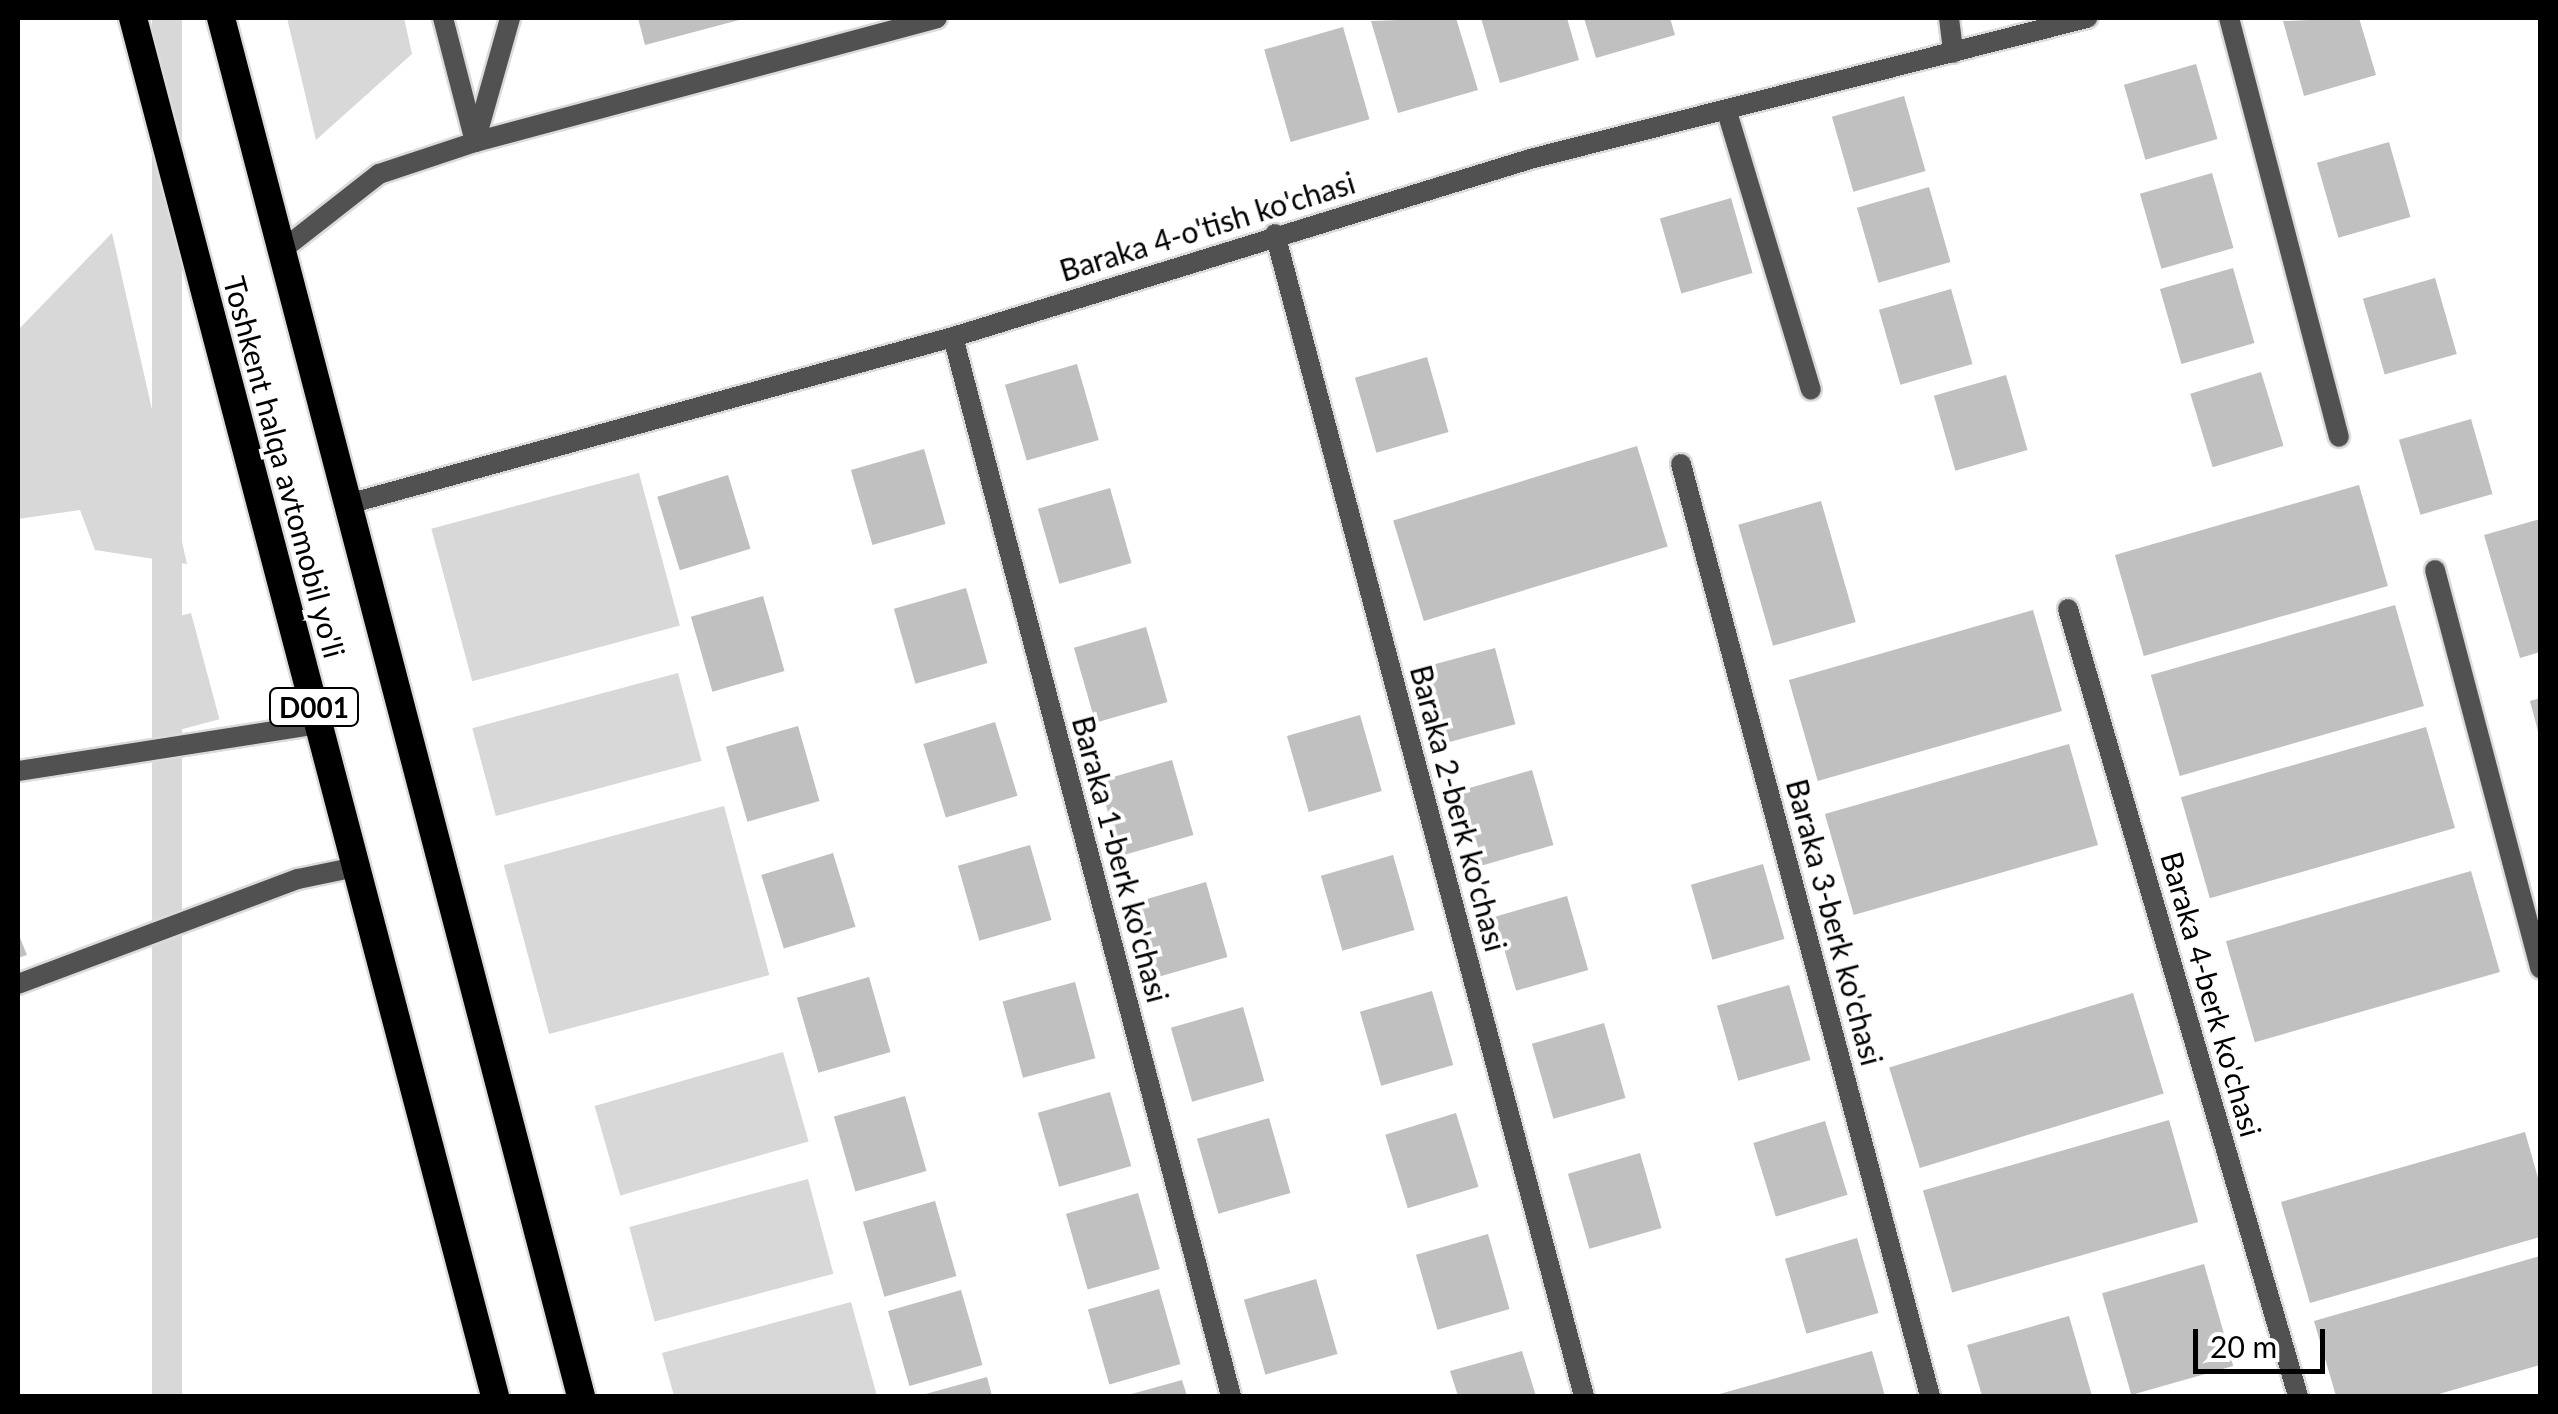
<!DOCTYPE html>
<html>
<head>
<meta charset="utf-8">
<style>
  body { margin:0 }
  #map { position:relative; width:2558px; height:1414px; overflow:hidden; background:#fff; font-family:Lato,sans-serif }
  div>[style] { position:absolute }
  .green>* { inset:0; background:#d8d8d8; transform-origin:0 0 }
  .building>* { inset:0; background:#c0c0c0; transform-origin:0 0 }
  .roads { filter:drop-shadow(2px 0 #dbdbdb) drop-shadow(-2px 0 #dbdbdb) drop-shadow(0 2px #dbdbdb) drop-shadow(0 -2px #dbdbdb) }
  .service>* { height:20px; margin:-10px; padding:0 10px; transform-origin:10px; border-radius:10px; background:#515151 }
  .minor>* { height:20px; margin:-10px; padding:0 10px; transform-origin:10px; border-radius:10px; background:#515151 }
  .trunk>* { height:28px; margin:-14px; padding:0 14px; transform-origin:14px; border-radius:14px; background:#000 }
  span { translate:-50% -50%; white-space:nowrap; text-align:center; line-height:1.15; -webkit-text-stroke:8px #fff; paint-order:stroke }
  .shield-label span { padding:2px 8px; background:#fff; border:2px solid; border-radius:8px; -webkit-text-stroke-width:0 }
  .shield-label { font-size:28px; color:#000; font-weight:700 }
  .street-label { font-size:30px; color:#000 }
  .frame { position:absolute; inset:0; border:20px solid #000; pointer-events:none }
  .scale { position:absolute; left:2193px; top:1329px; width:132px; height:45px; box-sizing:border-box; border:5px solid #000; border-top:0; padding-left:12px; font-size:30px; line-height:35px; white-space:nowrap; color:#000; -webkit-text-stroke:8px #fff; paint-order:stroke }
</style>
</head>
<body>
<div id="map">
  <div class="green">
    <div style="left:152px;top:18px;width:30px;height:1425px"></div>
    <div style="clip-path:polygon(287px 18px,404px 18px,412px 54px,316px 140px)"></div>
    <div style="clip-path:polygon(112px 233px,187px 564px,95px 550px,80px 510px,18px 519px,18px 330px)"></div>
    <div style="left:639px;top:473px;width:158px;height:215px;rotate:75deg"></div>
    <div style="left:191px;top:613px;width:110px;height:39px;rotate:75deg"></div>
    <div style="left:678px;top:673px;width:91px;height:213px;rotate:75deg"></div>
    <div style="left:724px;top:806px;width:175px;height:228px;rotate:75deg"></div>
    <div style="left:783px;top:1052px;width:93px;height:196px;rotate:74deg"></div>
    <div style="left:808px;top:1179px;width:98px;height:185px;rotate:75deg"></div>
    <div style="clip-path:polygon(851px 1302px,877px 1396px,674px 1396px,662px 1353px)"></div>
  </div>
  <div class="building">
    <div style="clip-path:polygon(638px 18px,742px 18px,743px 19px,645px 45px)"></div>
    <div style="clip-path:polygon(1456px 18px,1478px 90px,1398px 113px,1371px 21px)"></div>
    <div style="clip-path:polygon(1481px 18px,1567px 18px,1579px 60px,1500px 83px)"></div>
    <div style="clip-path:polygon(1584px 18px,1670px 18px,1675px 35px,1596px 58px)"></div>
    <div style="clip-path:polygon(2359px 18px,2376px 75px,2304px 96px,2283px 21px)"></div>
    <div style="left:1343px;top:27px;width:96px;height:82px;rotate:74deg"></div>
    <div style="left:2196px;top:64px;width:78px;height:75px;rotate:74deg"></div>
    <div style="left:1904px;top:96px;width:78px;height:75px;rotate:74deg"></div>
    <div style="left:2389px;top:142px;width:78px;height:75px;rotate:74deg"></div>
    <div style="left:2212px;top:173px;width:78px;height:75px;rotate:74deg"></div>
    <div style="left:1929px;top:187px;width:78px;height:75px;rotate:74deg"></div>
    <div style="left:1731px;top:198px;width:78px;height:74px;rotate:74deg"></div>
    <div style="left:2233px;top:268px;width:78px;height:76px;rotate:74deg"></div>
    <div style="left:2435px;top:278px;width:79px;height:75px;rotate:74deg"></div>
    <div style="left:1951px;top:289px;width:78px;height:75px;rotate:74deg"></div>
    <div style="left:1427px;top:357px;width:78px;height:75px;rotate:74deg"></div>
    <div style="left:1077px;top:364px;width:79px;height:75px;rotate:74deg"></div>
    <div style="left:2261px;top:372px;width:77px;height:74px;rotate:73deg"></div>
    <div style="left:2006px;top:375px;width:78px;height:75px;rotate:74deg"></div>
    <div style="left:2471px;top:419px;width:78px;height:75px;rotate:74deg"></div>
    <div style="left:1637px;top:446px;width:105px;height:255px;rotate:73deg"></div>
    <div style="left:924px;top:449px;width:78px;height:76px;rotate:74deg"></div>
    <div style="left:728px;top:475px;width:77px;height:74px;rotate:73deg"></div>
    <div style="left:2359px;top:485px;width:105px;height:254px;rotate:74deg"></div>
    <div style="left:1110px;top:488px;width:78px;height:75px;rotate:74deg"></div>
    <div style="left:1821px;top:501px;width:126px;height:86px;rotate:74deg"></div>
    <div style="clip-path:polygon(2540px 519px,2540px 652px,2520px 658px,2484px 535px)"></div>
    <div style="left:966px;top:588px;width:78px;height:75px;rotate:74deg"></div>
    <div style="left:763px;top:596px;width:78px;height:75px;rotate:74deg"></div>
    <div style="left:2395px;top:605px;width:105px;height:254px;rotate:74deg"></div>
    <div style="left:2033px;top:610px;width:105px;height:254px;rotate:74deg"></div>
    <div style="left:1146px;top:627px;width:78px;height:75px;rotate:74deg"></div>
    <div style="left:1495px;top:648px;width:79px;height:76px;rotate:75deg"></div>
    <div style="clip-path:polygon(2540px 698px,2540px 735px,2539px 735px,2530px 701px)"></div>
    <div style="left:1360px;top:715px;width:79px;height:76px;rotate:74deg"></div>
    <div style="left:995px;top:722px;width:77px;height:75px;rotate:73deg"></div>
    <div style="left:798px;top:726px;width:78px;height:75px;rotate:74deg"></div>
    <div style="left:2426px;top:727px;width:105px;height:255px;rotate:74deg"></div>
    <div style="left:2069px;top:744px;width:105px;height:254px;rotate:74deg"></div>
    <div style="left:1172px;top:760px;width:78px;height:76px;rotate:74deg"></div>
    <div style="left:1532px;top:770px;width:78px;height:75px;rotate:74deg"></div>
    <div style="left:1030px;top:845px;width:78px;height:75px;rotate:74deg"></div>
    <div style="left:833px;top:853px;width:77px;height:75px;rotate:73deg"></div>
    <div style="left:1393px;top:855px;width:78px;height:75px;rotate:74deg"></div>
    <div style="left:1763px;top:864px;width:78px;height:75px;rotate:74deg"></div>
    <div style="left:2471px;top:871px;width:105px;height:255px;rotate:74deg"></div>
    <div style="left:1206px;top:882px;width:78px;height:75px;rotate:74deg"></div>
    <div style="left:1567px;top:896px;width:77px;height:75px;rotate:74deg"></div>
    <div style="clip-path:polygon(18px 933px,27px 955px,18px 958px)"></div>
    <div style="left:869px;top:977px;width:78px;height:75px;rotate:74deg"></div>
    <div style="left:1075px;top:982px;width:79px;height:75px;rotate:75deg"></div>
    <div style="left:1789px;top:985px;width:78px;height:75px;rotate:74deg"></div>
    <div style="left:1432px;top:991px;width:77px;height:75px;rotate:74deg"></div>
    <div style="left:2133px;top:993px;width:105px;height:255px;rotate:73deg"></div>
    <div style="left:1243px;top:1007px;width:77px;height:75px;rotate:74deg"></div>
    <div style="left:1604px;top:1023px;width:78px;height:75px;rotate:74deg"></div>
    <div style="left:1110px;top:1092px;width:77px;height:75px;rotate:74deg"></div>
    <div style="left:905px;top:1096px;width:78px;height:74px;rotate:74deg"></div>
    <div style="left:1456px;top:1113px;width:77px;height:74px;rotate:73deg"></div>
    <div style="left:1269px;top:1118px;width:78px;height:75px;rotate:74deg"></div>
    <div style="left:2169px;top:1120px;width:106px;height:256px;rotate:74deg"></div>
    <div style="left:1825px;top:1121px;width:77px;height:75px;rotate:73deg"></div>
    <div style="clip-path:polygon(2525px 1132px,2540px 1185px,2540px 1237px,2310px 1303px,2281px 1202px)"></div>
    <div style="left:1640px;top:1153px;width:78px;height:75px;rotate:74deg"></div>
    <div style="left:1138px;top:1193px;width:79px;height:75px;rotate:74deg"></div>
    <div style="left:935px;top:1201px;width:78px;height:75px;rotate:74deg"></div>
    <div style="left:1488px;top:1234px;width:78px;height:75px;rotate:74deg"></div>
    <div style="left:1857px;top:1238px;width:78px;height:75px;rotate:74deg"></div>
    <div style="clip-path:polygon(2540px 1256px,2540px 1365px,2432px 1396px,2336px 1396px,2314px 1321px)"></div>
    <div style="left:2204px;top:1264px;width:106px;height:106px;rotate:74deg"></div>
    <div style="left:1316px;top:1279px;width:78px;height:75px;rotate:74deg"></div>
    <div style="left:1159px;top:1289px;width:78px;height:74px;rotate:74deg"></div>
    <div style="left:961px;top:1290px;width:78px;height:76px;rotate:74deg"></div>
    <div style="clip-path:polygon(2069px 1316px,2092px 1396px,1982px 1396px,1967px 1345px)"></div>
    <div style="clip-path:polygon(1522px 1351px,1536px 1396px,1458px 1396px,1450px 1371px)"></div>
    <div style="clip-path:polygon(1872px 1351px,1885px 1396px,1716px 1396px,1716px 1395px)"></div>
    <div style="clip-path:polygon(987px 1377px,992px 1396px,922px 1396px,922px 1395px)"></div>
    <div style="clip-path:polygon(1182px 1380px,1187px 1396px,1128px 1396px,1128px 1395px)"></div>
  </div>
  <div class="roads">
    <div class="service">
      <div style="left:443px;top:18px;width:128px;rotate:75.5deg"></div>
      <div style="left:475px;top:142px;width:478px;rotate:-15deg"></div>
      <div style="left:1727px;top:112px;width:290px;rotate:73.2deg"></div>
      <div style="left:282px;top:250px;width:123px;rotate:-38.1deg"></div>
      <div style="left:379px;top:174px;width:101px;rotate:-18.4deg"></div>
      <div style="left:475px;top:142px;width:129px;rotate:-74.2deg"></div>
      <div style="left:18px;top:771px;width:305px;rotate:-8.9deg"></div>
    </div>
    <div class="minor">
      <div style="left:1949px;top:18px;width:35px;rotate:83deg"></div>
      <div style="left:2229px;top:18px;width:433px;rotate:75.3deg"></div>
      <div style="left:1275px;top:234px;width:1202px;rotate:75.11deg"></div>
      <div style="left:953px;top:337px;width:1095px;rotate:75.29deg"></div>
      <div style="left:1681px;top:464px;width:965px;rotate:75.04deg"></div>
      <div style="left:348px;top:504px;width:628px;rotate:-15.43deg"></div>
      <div style="left:953px;top:337px;width:604px;rotate:-17.14deg"></div>
      <div style="left:1530px;top:159px;width:575px;rotate:-14.21deg"></div>
      <div style="left:2435px;top:570px;width:412px;rotate:75.2deg"></div>
      <div style="left:2068px;top:609px;width:820px;rotate:73.71deg"></div>
      <div style="left:18px;top:984px;width:299px;rotate:-20.6deg"></div>
      <div style="left:298px;top:879px;width:59px;rotate:-11.7deg"></div>
    </div>
    <div class="trunk">
      <div style="left:133px;top:18px;width:1425px;rotate:75.28deg"></div>
      <div style="left:221px;top:18px;width:1424px;rotate:75.36deg"></div>
    </div>
  </div>
  <div class="shield-label">
    <span style="left:314px;top:707px">D001</span>
  </div>
  <div class="street-label">
    <span style="left:1207px;top:226px;rotate:-17deg">Baraka 4-o'tish ko'chasi</span>
    <span style="left:285px;top:467px;rotate:75deg">Toshkent halqa avtomobil yo'li</span>
    <span style="left:1459px;top:808px;rotate:75deg">Baraka 2-berk ko'chasi</span>
    <span style="left:1121px;top:859px;rotate:75deg">Baraka 1-berk ko'chasi</span>
    <span style="left:1835px;top:922px;rotate:75deg">Baraka 3-berk ko'chasi</span>
    <span style="left:2212px;top:994px;rotate:74deg">Baraka 4-berk ko'chasi</span>
  </div>
  <div class="frame"></div>
  <div class="scale">20 m</div>
</div>
</body>
</html>
